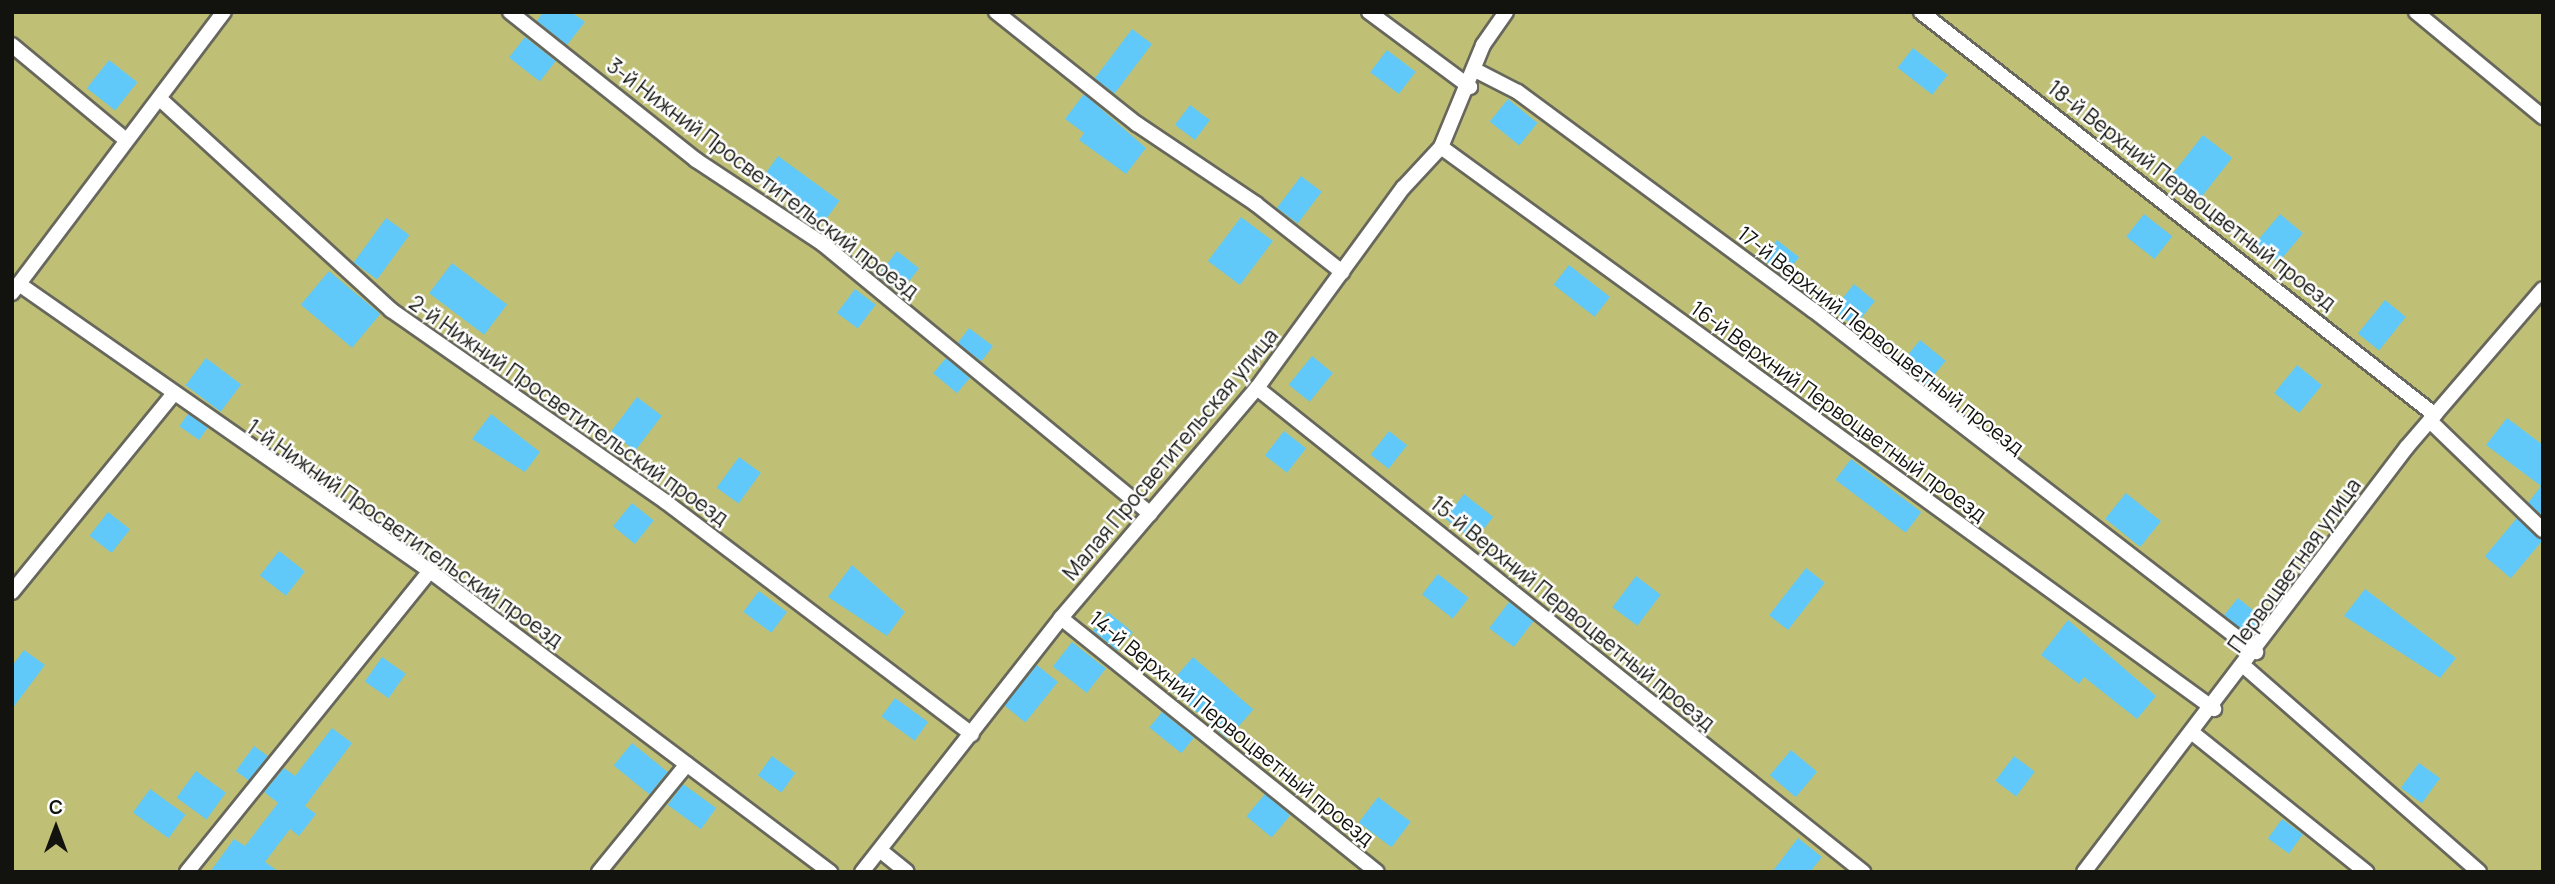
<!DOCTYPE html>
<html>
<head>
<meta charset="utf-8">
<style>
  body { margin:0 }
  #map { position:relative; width:2555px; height:884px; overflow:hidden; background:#dfe0d5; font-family:Manrope,sans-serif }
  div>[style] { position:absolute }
  .green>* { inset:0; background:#bfc075; transform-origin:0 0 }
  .building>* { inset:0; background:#60c9f9; transform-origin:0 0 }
  .roads { filter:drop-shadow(2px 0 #67675d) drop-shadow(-2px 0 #67675d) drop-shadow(0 2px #67675d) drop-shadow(0 -2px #67675d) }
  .lane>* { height:14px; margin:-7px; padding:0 7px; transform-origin:7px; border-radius:7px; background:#fff }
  span { translate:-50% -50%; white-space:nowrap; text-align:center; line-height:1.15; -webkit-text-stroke:5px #fff; paint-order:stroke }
  .street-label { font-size:21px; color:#12120e }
  .frame { position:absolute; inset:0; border:14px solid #12120e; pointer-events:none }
  .north { position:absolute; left:21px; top:793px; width:70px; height:70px; -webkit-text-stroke:5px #fff; paint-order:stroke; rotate:0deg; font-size:19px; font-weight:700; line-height:28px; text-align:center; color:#12120e }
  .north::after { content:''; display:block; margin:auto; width:24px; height:32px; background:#12120e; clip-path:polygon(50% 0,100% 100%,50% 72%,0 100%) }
</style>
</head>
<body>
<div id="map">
  <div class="green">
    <div style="left:12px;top:12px;width:2531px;height:860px"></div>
  </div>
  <div class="building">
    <div style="clip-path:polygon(543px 12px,571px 12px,585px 22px,567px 45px,537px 21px)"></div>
    <div style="left:1132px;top:29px;width:25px;height:62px;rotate:37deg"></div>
    <div style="left:525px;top:37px;width:39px;height:26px;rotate:38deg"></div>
    <div style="left:1913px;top:48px;width:44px;height:25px;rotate:38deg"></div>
    <div style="left:1387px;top:50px;width:36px;height:28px;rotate:37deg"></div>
    <div style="left:109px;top:60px;width:36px;height:36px;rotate:38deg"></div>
    <div style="clip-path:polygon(1084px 94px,1146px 148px,1126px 174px,1079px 140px,1084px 133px,1065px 119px)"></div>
    <div style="left:1508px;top:99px;width:38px;height:29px;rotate:39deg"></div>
    <div style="left:1190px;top:105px;width:25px;height:25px;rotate:37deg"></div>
    <div style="left:2203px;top:135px;width:37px;height:52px;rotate:38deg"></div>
    <div style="left:778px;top:156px;width:76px;height:28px;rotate:36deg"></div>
    <div style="left:1301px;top:176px;width:26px;height:40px;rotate:37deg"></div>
    <div style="left:2144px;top:214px;width:36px;height:29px;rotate:38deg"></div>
    <div style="left:2280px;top:214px;width:30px;height:38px;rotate:40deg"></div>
    <div style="left:1241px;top:217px;width:40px;height:55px;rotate:37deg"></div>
    <div style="left:386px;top:218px;width:29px;height:55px;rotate:36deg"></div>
    <div style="left:1777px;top:240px;width:28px;height:24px;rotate:38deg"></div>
    <div style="left:897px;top:251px;width:28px;height:31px;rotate:38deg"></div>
    <div style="left:452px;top:263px;width:69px;height:38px;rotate:37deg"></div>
    <div style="left:1569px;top:265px;width:52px;height:25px;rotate:38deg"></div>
    <div style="left:329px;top:271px;width:67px;height:44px;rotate:40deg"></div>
    <div style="left:1854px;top:284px;width:27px;height:33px;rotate:39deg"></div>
    <div style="left:855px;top:289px;width:26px;height:30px;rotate:37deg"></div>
    <div style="left:2385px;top:300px;width:27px;height:43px;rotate:39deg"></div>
    <div style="left:969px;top:328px;width:30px;height:19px;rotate:37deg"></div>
    <div style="left:1920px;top:340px;width:33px;height:31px;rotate:39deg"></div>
    <div style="left:1312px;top:356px;width:27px;height:37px;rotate:39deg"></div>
    <div style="left:206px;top:358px;width:44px;height:34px;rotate:37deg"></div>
    <div style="left:946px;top:358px;width:31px;height:20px;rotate:40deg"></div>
    <div style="left:2297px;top:365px;width:32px;height:36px;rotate:39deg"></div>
    <div style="left:637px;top:397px;width:31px;height:44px;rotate:37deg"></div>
    <div style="left:188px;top:414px;width:24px;height:15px;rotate:35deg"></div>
    <div style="clip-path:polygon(491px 414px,540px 452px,525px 472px,472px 439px)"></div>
    <div style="clip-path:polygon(2507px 418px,2543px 445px,2543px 516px,2528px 503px,2541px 486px,2486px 445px)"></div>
    <div style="left:1284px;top:431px;width:28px;height:31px;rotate:38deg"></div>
    <div style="left:1389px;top:431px;width:23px;height:30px;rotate:38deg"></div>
    <div style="left:739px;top:457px;width:27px;height:38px;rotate:36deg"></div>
    <div style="left:1851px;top:459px;width:88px;height:26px;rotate:37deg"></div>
    <div style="left:2126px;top:493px;width:45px;height:33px;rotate:39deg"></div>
    <div style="left:1464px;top:494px;width:37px;height:31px;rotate:38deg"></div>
    <div style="left:632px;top:503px;width:28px;height:30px;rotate:39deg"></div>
    <div style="left:108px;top:512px;width:28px;height:30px;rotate:38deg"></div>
    <div style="left:2517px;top:518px;width:34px;height:50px;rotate:40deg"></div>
    <div style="left:279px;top:551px;width:33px;height:31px;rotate:38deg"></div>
    <div style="clip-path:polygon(852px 565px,905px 612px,887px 636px,828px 597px)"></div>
    <div style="left:1806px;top:568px;width:24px;height:60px;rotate:38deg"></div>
    <div style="left:1438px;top:574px;width:39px;height:26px;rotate:38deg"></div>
    <div style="left:1636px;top:576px;width:31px;height:39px;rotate:37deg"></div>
    <div style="clip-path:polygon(2365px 589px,2456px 658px,2440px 678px,2344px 616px)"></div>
    <div style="left:759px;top:591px;width:35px;height:26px;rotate:37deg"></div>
    <div style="left:2238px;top:598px;width:32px;height:22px;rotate:39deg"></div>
    <div style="left:1509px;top:602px;width:31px;height:33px;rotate:37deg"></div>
    <div style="left:1108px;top:612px;width:32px;height:24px;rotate:39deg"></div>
    <div style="clip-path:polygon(2068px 620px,2156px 696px,2137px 719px,2084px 677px,2079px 684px,2041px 655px)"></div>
    <div style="left:1072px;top:642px;width:43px;height:31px;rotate:38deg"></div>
    <div style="clip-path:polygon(24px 650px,45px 665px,12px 709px,12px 666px)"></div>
    <div style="left:382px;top:657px;width:29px;height:30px;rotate:35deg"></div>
    <div style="left:1193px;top:657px;width:80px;height:39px;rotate:41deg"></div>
    <div style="left:1037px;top:665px;width:27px;height:52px;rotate:39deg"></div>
    <div style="left:895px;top:698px;width:41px;height:23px;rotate:36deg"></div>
    <div style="left:1162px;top:712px;width:41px;height:20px;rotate:39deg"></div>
    <div style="clip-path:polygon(332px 728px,352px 743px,305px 806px,316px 814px,299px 836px,290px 829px,265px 862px,279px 872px,210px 872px,234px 839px,245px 846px,278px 803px,264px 792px,284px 768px,295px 776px)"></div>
    <div style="left:632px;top:743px;width:46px;height:29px;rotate:39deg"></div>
    <div style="left:254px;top:746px;width:17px;height:31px;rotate:36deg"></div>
    <div style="left:1791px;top:750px;width:34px;height:33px;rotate:40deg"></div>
    <div style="left:772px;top:756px;width:29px;height:24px;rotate:36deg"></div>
    <div style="left:2014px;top:756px;width:26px;height:31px;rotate:37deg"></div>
    <div style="left:2419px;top:763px;width:26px;height:31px;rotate:36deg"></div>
    <div style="left:196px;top:771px;width:37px;height:33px;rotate:36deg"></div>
    <div style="left:683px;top:784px;width:41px;height:26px;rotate:36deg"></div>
    <div style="left:150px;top:789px;width:44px;height:29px;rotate:36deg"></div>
    <div style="left:1265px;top:794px;width:33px;height:29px;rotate:40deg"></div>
    <div style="left:1378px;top:797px;width:41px;height:32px;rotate:37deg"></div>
    <div style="left:2282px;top:819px;width:26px;height:24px;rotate:36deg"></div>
    <div style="clip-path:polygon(1798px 838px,1822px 857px,1810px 872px,1772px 872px)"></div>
  </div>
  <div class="roads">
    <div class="lane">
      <div style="left:510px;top:12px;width:238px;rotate:38.5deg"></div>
      <div style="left:696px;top:160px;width:152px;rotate:33.5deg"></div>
      <div style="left:823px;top:244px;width:424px;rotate:39.5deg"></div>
      <div style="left:996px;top:12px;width:180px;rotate:38.5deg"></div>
      <div style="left:1137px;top:124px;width:143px;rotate:33.9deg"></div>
      <div style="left:1256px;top:204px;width:110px;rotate:38.3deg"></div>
      <div style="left:1369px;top:12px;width:126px;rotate:36.6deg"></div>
      <div style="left:1921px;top:12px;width:653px;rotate:38.1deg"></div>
      <div style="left:2416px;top:12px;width:165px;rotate:39.6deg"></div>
      <div style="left:12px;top:45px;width:147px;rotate:39.8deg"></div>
      <div style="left:1475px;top:70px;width:48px;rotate:27.1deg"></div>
      <div style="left:1518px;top:92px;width:367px;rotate:36.5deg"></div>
      <div style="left:1813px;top:310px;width:560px;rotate:37.67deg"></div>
      <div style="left:160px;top:99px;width:313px;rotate:42.4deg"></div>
      <div style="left:391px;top:310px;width:335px;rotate:34.9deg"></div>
      <div style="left:666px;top:502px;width:384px;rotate:37.2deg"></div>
      <div style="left:1441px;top:147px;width:956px;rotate:36.02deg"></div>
      <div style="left:19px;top:284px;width:501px;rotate:34.93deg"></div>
      <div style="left:430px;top:571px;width:501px;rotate:36.96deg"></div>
      <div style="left:12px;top:293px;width:352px;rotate:-53deg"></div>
      <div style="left:1257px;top:388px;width:776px;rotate:38.61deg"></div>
      <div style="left:2430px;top:421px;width:157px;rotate:44deg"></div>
      <div style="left:12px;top:592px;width:253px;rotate:-50.8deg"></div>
      <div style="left:1061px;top:618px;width:405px;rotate:38.8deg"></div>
      <div style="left:2245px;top:667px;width:311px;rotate:41.2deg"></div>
      <div style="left:2194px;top:734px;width:221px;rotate:38.7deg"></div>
      <div style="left:881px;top:851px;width:33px;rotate:39deg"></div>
      <div style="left:187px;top:872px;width:387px;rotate:-51.1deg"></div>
      <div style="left:599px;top:872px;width:139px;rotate:-50.8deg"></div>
      <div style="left:862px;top:872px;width:323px;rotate:-51.9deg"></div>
      <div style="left:1061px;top:618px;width:302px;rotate:-49.6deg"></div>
      <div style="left:1257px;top:388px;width:248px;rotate:-53.9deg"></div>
      <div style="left:1403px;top:188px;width:56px;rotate:-47.2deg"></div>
      <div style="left:1441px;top:147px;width:110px;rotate:-67.6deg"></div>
      <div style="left:1483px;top:45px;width:40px;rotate:-55.1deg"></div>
      <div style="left:2084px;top:872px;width:534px;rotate:-52.77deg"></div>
      <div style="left:2407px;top:447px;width:208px;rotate:-49.3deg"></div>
    </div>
  </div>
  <div class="street-label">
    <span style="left:763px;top:178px;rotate:37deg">3-й Нижний Просветительский проезд</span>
    <span style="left:2192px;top:195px;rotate:38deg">18-й Верхний Первоцветный проезд</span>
    <span style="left:1881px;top:340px;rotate:38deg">17-й Верхний Первоцветный проезд</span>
    <span style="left:569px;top:410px;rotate:35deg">2-й Нижний Просветительский проезд</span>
    <span style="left:1839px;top:411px;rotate:36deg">16-й Верхний Первоцветный проезд</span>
    <span style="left:1170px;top:454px;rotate:-50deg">Малая Просветительская улица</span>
    <span style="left:405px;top:533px;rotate:35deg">1-й Нижний Просветительский проезд</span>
    <span style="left:2294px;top:565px;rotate:-54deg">Первоцветная улица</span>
    <span style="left:1573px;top:613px;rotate:39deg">15-й Верхний Первоцветный проезд</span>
    <span style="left:1232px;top:728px;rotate:39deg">14-й Верхний Первоцветный проезд</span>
  </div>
  <div class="frame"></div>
  <div class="north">С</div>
</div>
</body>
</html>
